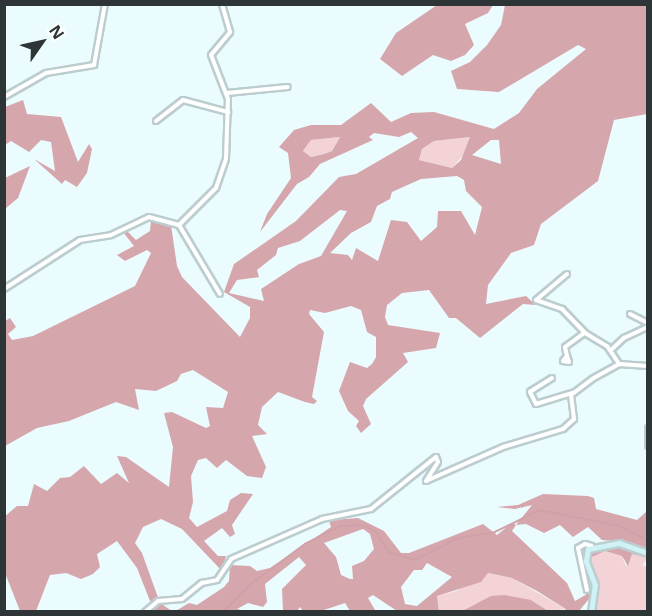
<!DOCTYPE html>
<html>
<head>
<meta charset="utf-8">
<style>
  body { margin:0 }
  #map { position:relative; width:652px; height:616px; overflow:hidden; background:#ebfcfe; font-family:"Open Sans",sans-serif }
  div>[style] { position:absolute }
  .green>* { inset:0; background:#f4d3d7 }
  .forest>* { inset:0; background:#d6a6ad }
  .stream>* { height:1.5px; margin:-0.75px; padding:0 0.75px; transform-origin:0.75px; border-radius:0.75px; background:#d0a1a8 }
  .roads { filter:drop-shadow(2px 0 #bccdcf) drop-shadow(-2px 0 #bccdcf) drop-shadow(0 2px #bccdcf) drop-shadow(0 -2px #bccdcf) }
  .street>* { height:4px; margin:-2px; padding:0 2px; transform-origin:2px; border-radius:2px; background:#fff }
  .secondary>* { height:5px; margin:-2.5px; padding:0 2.5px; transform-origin:2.5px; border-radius:2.5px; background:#cef2f5 }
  span { translate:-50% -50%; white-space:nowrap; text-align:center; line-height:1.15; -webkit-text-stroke:5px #fff; paint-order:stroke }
  .frame { position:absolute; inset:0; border:6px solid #2e3536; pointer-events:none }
  .north { position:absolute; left:12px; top:12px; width:60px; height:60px; -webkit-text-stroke:4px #fff; paint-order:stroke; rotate:56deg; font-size:16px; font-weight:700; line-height:24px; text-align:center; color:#2e3536 }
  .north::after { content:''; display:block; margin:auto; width:21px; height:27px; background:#2e3536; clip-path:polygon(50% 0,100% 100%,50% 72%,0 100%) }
</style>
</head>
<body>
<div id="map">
  <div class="green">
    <div style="clip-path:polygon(340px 137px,332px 151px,324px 154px,311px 157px,303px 151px,311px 140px)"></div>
    <div style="clip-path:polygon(470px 137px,466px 152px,452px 168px,419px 160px,422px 149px,434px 141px)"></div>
    <div style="clip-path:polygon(605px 551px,622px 556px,626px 566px,632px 554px,647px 558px,643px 565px,647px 567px,647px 611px,592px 611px,596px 586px,588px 559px)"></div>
    <div style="clip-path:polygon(487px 573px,512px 578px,566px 609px,548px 611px,531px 600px,477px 603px,462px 611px,439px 611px,437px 596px,456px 591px)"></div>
  </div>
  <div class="forest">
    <div style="clip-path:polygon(437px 5px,493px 5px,488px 13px,465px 24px,474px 45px,465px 55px,451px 61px,433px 55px,402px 76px,380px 59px,396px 33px)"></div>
    <div style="clip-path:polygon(evenodd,505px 5px,647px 5px,647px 114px,614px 120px,598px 181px,541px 224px,534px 245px,511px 253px,488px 285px,486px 304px,526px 296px,536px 305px,523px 304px,480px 338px,456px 318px,449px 318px,429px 290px,402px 293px,387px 305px,385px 317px,388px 325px,440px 333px,436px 348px,403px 353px,408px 362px,366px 399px,363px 406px,371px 424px,361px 433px,356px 426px,359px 421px,348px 411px,339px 391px,350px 362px,367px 368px,372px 364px,376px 357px,376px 337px,367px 332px,361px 310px,351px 306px,325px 313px,310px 310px,309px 314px,324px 332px,312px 397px,317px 401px,314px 404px,305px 402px,278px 392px,262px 407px,258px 425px,267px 434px,252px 436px,266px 467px,262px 478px,247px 476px,226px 460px,217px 468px,206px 458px,198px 460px,191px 476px,193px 502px,189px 518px,197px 527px,227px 511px,230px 500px,241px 493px,253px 494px,232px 525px,235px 534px,230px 537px,222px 528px,204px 541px,218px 556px,226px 556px,222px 571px,182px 529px,161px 519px,143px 527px,135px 543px,142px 553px,160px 603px,172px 611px,154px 611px,137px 568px,117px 541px,97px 554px,100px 567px,93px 574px,81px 579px,66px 573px,50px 575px,36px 611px,20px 611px,5px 573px,4px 517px,17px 506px,28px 506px,34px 484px,47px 491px,60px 478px,70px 477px,84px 466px,101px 484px,117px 473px,129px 483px,117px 456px,126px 457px,169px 487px,173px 447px,164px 413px,172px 412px,206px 428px,210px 426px,206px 407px,223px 408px,228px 392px,193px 370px,181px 374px,177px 381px,156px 391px,135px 389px,139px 410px,116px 402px,69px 421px,37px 428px,5px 446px,5px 321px,10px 318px,16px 327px,8px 334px,12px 340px,33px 336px,135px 286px,151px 253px,147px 250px,125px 261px,117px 255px,134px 246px,123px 232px,127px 231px,136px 240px,150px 231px,151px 220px,171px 225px,177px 266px,182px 277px,240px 337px,250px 318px,250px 307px,224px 292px,234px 264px,296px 221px,339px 177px,356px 174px,418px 138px,411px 132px,399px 137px,374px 133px,369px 137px,373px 140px,320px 164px,309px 177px,297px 184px,260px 232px,267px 214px,291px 178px,288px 153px,279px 147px,294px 130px,311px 125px,341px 125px,371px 103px,391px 122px,411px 113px,434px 112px,494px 129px,519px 113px,537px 89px,586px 49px,578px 45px,499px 92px,457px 89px,451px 71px,470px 62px,487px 45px,501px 25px,505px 5px,340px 137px,332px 151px,324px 154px,311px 157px,303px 151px,311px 140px,340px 137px,505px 5px,470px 137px,461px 160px,452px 168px,419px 160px,422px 149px,434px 141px,470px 137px,505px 5px,491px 140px,499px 140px,501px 164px,472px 155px,491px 140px,505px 5px,457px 176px,464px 180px,466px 191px,482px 207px,475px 235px,461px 211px,438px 211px,437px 227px,421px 241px,407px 222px,391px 220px,378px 261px,356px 248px,352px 260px,348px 255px,330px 253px,351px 233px,371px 222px,377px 206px,390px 199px,392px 192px,421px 179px,457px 176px,505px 5px,340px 210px,347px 211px,321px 256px,299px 264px,261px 289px,264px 301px,229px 293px,237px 280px,259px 277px,257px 270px,276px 255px,278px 248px,300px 241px,340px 210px)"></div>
    <div style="clip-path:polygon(23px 100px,27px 114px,61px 117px,78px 162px,89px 144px,92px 149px,87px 173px,77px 187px,65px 180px,62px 184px,34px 159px,55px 171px,51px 142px,41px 140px,29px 152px,11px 141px,5px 145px,5px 107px)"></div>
    <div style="clip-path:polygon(30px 166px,18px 198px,5px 209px,5px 178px)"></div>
    <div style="clip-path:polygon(evenodd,543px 494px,588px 496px,594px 498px,596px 509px,637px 520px,647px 511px,647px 551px,626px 542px,602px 540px,588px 527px,573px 537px,560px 525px,544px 533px,526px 524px,516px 525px,512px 531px,567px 583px,575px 601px,587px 594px,589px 584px,584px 571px,588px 570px,593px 594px,579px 611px,563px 611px,566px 609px,537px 591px,512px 578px,488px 573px,481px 582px,437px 596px,439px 611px,397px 611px,373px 595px,368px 598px,375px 610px,350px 611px,345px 603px,321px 611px,303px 611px,300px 607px,297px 611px,283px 611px,282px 589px,306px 565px,299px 557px,265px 584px,267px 602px,263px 607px,248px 603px,237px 609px,246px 611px,174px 612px,189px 603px,197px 605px,224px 587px,229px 581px,230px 565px,250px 566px,257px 571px,270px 568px,331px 527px,329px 521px,333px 520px,358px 518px,384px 531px,401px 553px,409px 553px,483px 524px,497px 535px,512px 523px,516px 525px,532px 505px,515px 509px,497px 507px,518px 505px,543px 494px,363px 529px,370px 534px,374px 549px,364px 561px,352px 566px,353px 579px,350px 579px,341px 575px,336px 557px,324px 543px,363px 529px,543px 494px,427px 563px,452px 577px,417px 606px,405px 604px,401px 587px,414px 570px,422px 570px,427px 563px)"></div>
    <div style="clip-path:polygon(614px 545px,647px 555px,648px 558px,632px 554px,628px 566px,622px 556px,605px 551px,588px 559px,589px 550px)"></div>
    <div style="clip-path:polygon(504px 595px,531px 600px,548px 611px,462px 611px,491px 596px)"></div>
  </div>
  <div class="stream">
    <div style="left:223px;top:612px;width:40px;rotate:-45deg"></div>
    <div style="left:251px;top:584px;width:67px;rotate:-36.5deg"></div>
    <div style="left:305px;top:544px;width:39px;rotate:-27deg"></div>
    <div style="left:340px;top:526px;width:23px;rotate:-2deg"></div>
    <div style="left:363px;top:525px;width:15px;rotate:28deg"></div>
    <div style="left:376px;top:532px;width:24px;rotate:57deg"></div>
    <div style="left:389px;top:552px;width:27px;rotate:17deg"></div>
    <div style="left:415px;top:560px;width:48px;rotate:-27.1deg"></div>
    <div style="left:458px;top:538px;width:37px;rotate:-9deg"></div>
    <div style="left:495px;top:532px;width:50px;rotate:-26.1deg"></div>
    <div style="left:540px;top:510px;width:82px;rotate:11.3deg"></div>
    <div style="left:620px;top:526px;width:31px;rotate:27deg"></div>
  </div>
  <div class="roads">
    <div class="street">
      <div style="left:227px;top:93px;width:61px;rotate:-5.6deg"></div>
      <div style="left:4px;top:97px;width:48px;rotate:-29.7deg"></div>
      <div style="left:46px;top:73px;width:49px;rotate:-9.5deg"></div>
      <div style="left:94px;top:65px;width:62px;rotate:-79.8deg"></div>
      <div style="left:156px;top:121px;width:34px;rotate:-38deg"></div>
      <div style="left:183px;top:100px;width:47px;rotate:14.9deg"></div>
      <div style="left:179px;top:225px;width:52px;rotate:-45deg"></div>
      <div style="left:216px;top:188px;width:31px;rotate:-71deg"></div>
      <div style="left:226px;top:159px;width:60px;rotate:-88.1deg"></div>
      <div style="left:228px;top:99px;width:47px;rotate:-111.1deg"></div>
      <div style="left:211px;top:55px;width:30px;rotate:-50deg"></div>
      <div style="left:230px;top:32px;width:29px;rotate:-106deg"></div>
      <div style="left:179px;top:225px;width:80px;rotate:59.3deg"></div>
      <div style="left:567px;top:274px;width:40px;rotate:140deg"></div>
      <div style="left:536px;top:300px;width:28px;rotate:19deg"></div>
      <div style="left:562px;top:309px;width:33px;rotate:46deg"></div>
      <div style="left:585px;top:333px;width:26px;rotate:31deg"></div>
      <div style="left:607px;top:346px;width:22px;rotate:56deg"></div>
      <div style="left:4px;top:289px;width:90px;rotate:-32.8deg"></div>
      <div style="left:80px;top:240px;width:31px;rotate:-9deg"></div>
      <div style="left:111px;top:235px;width:42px;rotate:-25.3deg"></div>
      <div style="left:149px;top:217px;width:31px;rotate:15deg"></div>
      <div style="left:630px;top:314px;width:20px;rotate:27deg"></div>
      <div style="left:611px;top:350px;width:18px;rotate:-43deg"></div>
      <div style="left:624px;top:338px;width:26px;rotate:-25deg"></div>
      <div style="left:567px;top:356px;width:6px;rotate:72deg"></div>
      <div style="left:569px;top:362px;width:6px;rotate:-171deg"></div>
      <div style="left:563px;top:361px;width:6px;rotate:-51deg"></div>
      <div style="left:567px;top:356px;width:9px;rotate:-103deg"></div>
      <div style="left:565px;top:347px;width:24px;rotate:-36deg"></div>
      <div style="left:552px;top:378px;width:26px;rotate:148deg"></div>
      <div style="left:530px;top:392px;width:13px;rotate:63deg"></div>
      <div style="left:536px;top:404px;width:39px;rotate:-17deg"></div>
      <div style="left:587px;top:590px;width:43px;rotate:-102.1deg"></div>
      <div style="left:578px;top:548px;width:8px;rotate:-30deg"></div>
      <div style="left:585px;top:544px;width:7px;rotate:16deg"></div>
      <div style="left:145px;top:612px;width:17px;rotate:-40deg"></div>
      <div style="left:158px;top:601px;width:24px;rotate:-5deg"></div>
      <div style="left:182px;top:599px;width:26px;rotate:-39deg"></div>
      <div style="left:202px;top:583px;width:15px;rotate:-11deg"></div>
      <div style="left:217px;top:580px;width:25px;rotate:-56deg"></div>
      <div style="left:231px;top:559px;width:99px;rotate:-23.7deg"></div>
      <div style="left:322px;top:519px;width:50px;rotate:-11.5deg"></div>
      <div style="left:371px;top:509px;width:83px;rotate:-38.7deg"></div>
      <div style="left:436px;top:457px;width:5px;rotate:68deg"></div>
      <div style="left:438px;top:462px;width:22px;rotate:122deg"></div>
      <div style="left:426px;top:481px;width:84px;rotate:-23.8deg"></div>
      <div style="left:503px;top:447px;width:63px;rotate:-16.7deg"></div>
      <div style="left:563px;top:429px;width:15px;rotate:-42deg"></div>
      <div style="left:574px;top:419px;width:24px;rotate:-97deg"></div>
      <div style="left:571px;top:395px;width:26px;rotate:-37deg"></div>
      <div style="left:592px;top:379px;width:31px;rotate:-29deg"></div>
      <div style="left:619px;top:364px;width:29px;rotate:4deg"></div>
    </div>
    <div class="secondary">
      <div style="left:648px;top:428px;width:17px;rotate:90deg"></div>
      <div style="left:591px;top:612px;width:27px;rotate:-82deg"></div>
      <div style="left:595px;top:585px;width:26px;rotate:-111deg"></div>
      <div style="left:586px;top:561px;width:12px;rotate:-81deg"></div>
      <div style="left:588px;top:549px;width:32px;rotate:-11deg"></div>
      <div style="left:619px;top:543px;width:31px;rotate:19deg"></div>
    </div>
  </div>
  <div class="frame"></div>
  <div class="north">N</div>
</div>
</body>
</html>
